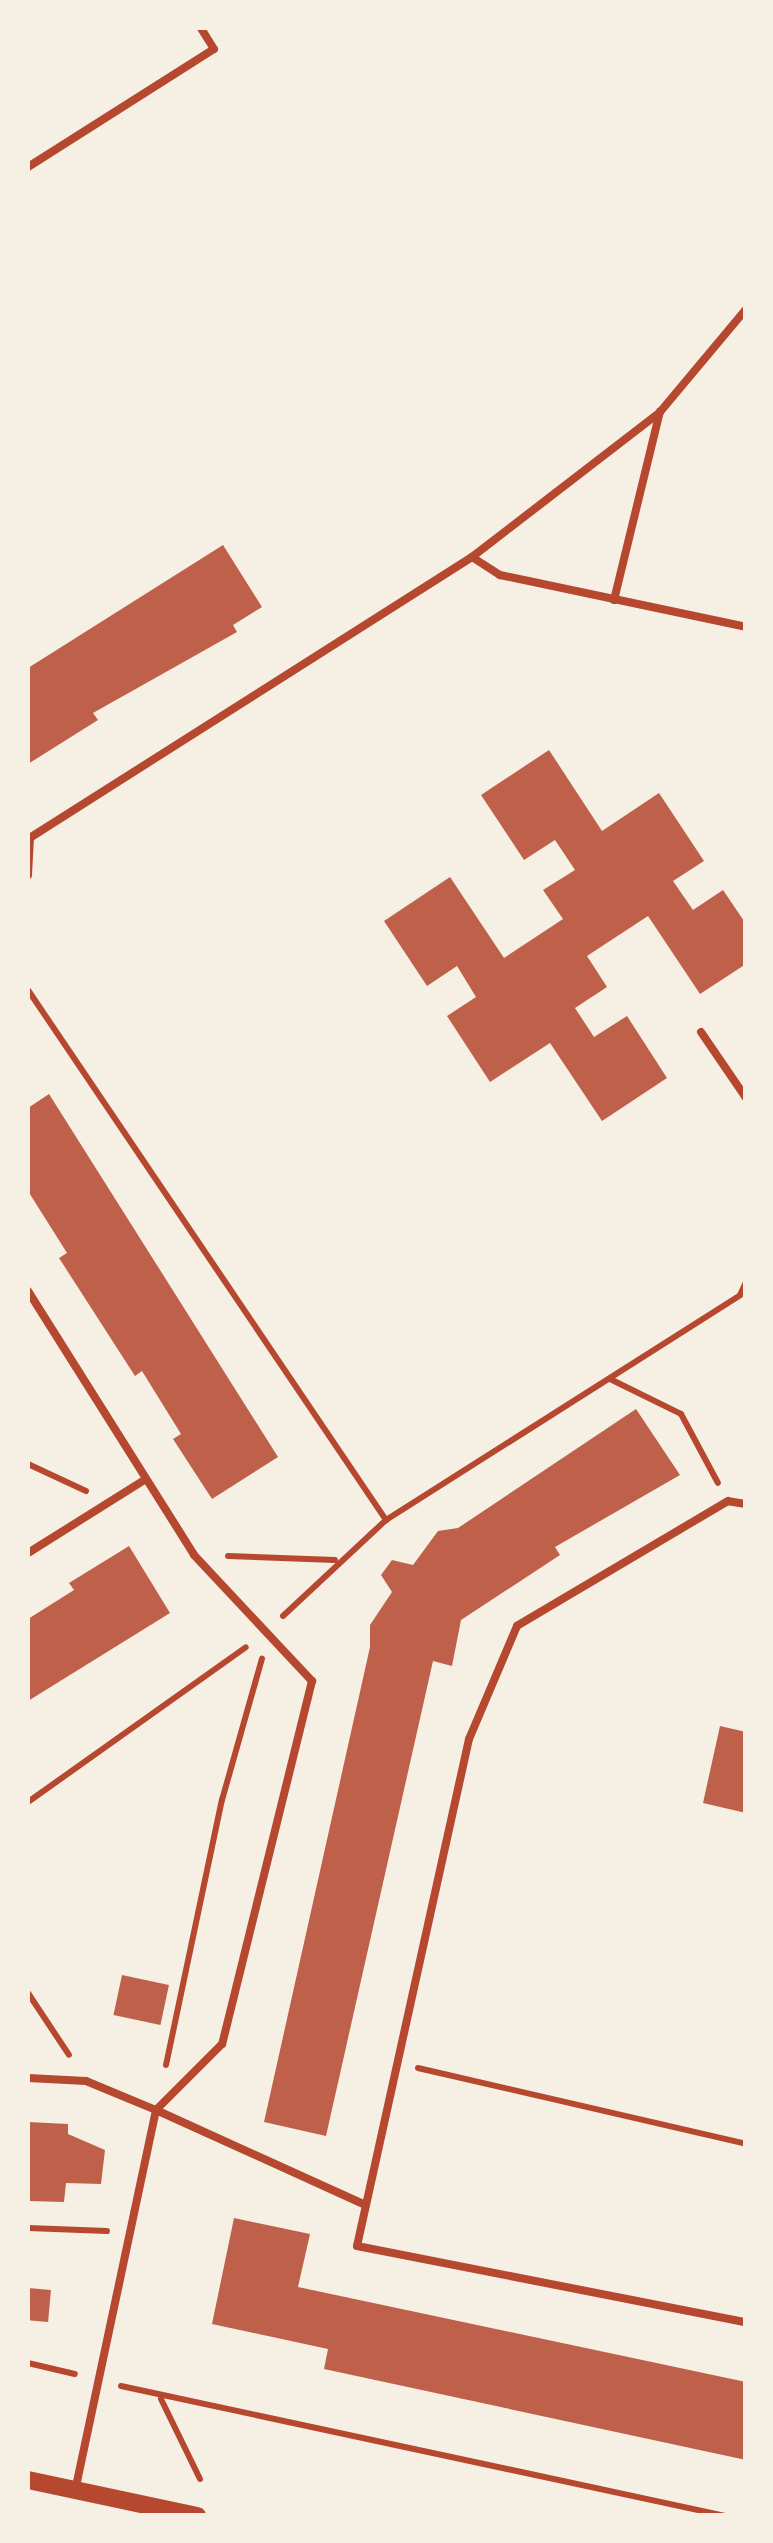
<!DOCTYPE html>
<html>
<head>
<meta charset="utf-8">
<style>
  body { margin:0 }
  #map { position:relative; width:773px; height:2543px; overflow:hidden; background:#f6efe4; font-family:Merriweather,serif }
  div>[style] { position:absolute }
  .building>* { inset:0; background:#bf614a; transform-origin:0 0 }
  .path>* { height:6px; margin:-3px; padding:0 3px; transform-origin:3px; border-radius:3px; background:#b5482f }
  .service>* { height:8px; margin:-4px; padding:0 4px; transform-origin:4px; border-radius:4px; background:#b5482f }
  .tertiary>* { height:18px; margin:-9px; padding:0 9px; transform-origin:9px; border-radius:9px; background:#b5482f }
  span { translate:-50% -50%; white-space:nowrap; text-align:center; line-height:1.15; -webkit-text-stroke:8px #f6efe4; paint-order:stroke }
  .frame { position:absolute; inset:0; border:30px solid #f6efe4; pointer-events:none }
</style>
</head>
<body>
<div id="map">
  <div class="building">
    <div style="clip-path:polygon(223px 545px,262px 607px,233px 625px,237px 632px,93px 713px,98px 720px,28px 764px,28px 668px)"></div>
    <div style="clip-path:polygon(549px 750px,602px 831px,659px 793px,704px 861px,673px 881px,693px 910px,723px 890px,746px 924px,746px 964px,700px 994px,648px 916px,587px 956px,607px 987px,575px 1008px,594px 1037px,627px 1016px,667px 1078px,602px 1121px,550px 1043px,490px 1082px,447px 1016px,476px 997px,457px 966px,427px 986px,384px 921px,450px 877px,504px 958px,563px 919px,543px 890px,575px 870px,555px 840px,524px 860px,481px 795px)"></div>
    <div style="clip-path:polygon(49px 1094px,278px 1457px,212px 1499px,173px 1439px,181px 1434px,142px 1371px,135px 1376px,59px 1258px,67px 1253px,28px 1191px,28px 1108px)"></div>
    <div style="clip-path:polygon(636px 1409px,680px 1475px,555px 1547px,560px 1555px,461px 1620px,452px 1666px,433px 1661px,326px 2136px,264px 2122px,370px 1647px,370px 1625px,392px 1592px,381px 1575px,392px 1560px,413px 1565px,438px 1531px,458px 1528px)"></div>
    <div style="clip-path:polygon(129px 1546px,170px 1613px,28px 1701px,28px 1619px,74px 1590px,69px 1583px)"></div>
    <div style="clip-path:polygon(720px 1726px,746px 1732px,746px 1813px,703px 1803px)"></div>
    <div style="left:122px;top:1975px;width:48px;height:41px;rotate:12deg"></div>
    <div style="clip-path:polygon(28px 2122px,68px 2124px,68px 2134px,105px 2150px,101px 2184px,66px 2183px,64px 2202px,28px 2201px)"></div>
    <div style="clip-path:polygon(234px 2218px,310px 2234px,298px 2287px,746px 2382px,746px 2460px,324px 2369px,328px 2349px,212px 2324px)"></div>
    <div style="left:28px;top:2288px;width:23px;height:32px;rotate:5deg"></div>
  </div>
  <div class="path">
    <div style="left:28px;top:990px;width:640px;rotate:55.96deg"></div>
    <div style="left:610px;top:1379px;width:79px;rotate:26.2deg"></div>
    <div style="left:681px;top:1414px;width:78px;rotate:61.8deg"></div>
    <div style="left:28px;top:1464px;width:64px;rotate:25deg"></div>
    <div style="left:228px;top:1556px;width:107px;rotate:2.1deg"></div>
    <div style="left:283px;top:1616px;width:141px;rotate:-43deg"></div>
    <div style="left:386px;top:1520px;width:419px;rotate:-32.4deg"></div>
    <div style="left:740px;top:1295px;width:14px;rotate:-65deg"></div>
    <div style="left:28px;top:1802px;width:267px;rotate:-35.4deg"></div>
    <div style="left:28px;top:1993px;width:74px;rotate:56.5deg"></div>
    <div style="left:166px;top:2065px;width:271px;rotate:-78.1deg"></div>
    <div style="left:222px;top:1800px;width:147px;rotate:-74.2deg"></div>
    <div style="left:418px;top:2068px;width:337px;rotate:13deg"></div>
    <div style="left:28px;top:2228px;width:79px;rotate:2.2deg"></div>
    <div style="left:28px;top:2363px;width:48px;rotate:13.2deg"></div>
    <div style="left:121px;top:2386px;width:619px;rotate:12.13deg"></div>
    <div style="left:161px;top:2399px;width:89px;rotate:64deg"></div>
  </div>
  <div class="service">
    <div style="left:28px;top:167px;width:220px;rotate:-32.4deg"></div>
    <div style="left:214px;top:49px;width:25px;rotate:-122deg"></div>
    <div style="left:472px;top:557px;width:33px;rotate:33deg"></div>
    <div style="left:500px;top:575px;width:251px;rotate:11.9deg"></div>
    <div style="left:614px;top:600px;width:194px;rotate:-76.3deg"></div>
    <div style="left:28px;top:839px;width:526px;rotate:-32.42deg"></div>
    <div style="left:472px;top:557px;width:237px;rotate:-37.6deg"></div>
    <div style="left:660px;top:412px;width:134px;rotate:-50.1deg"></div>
    <div style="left:28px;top:875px;width:36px;rotate:-87deg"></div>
    <div style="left:701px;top:1032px;width:80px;rotate:55.7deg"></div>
    <div style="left:28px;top:1291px;width:312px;rotate:57.8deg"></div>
    <div style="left:194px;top:1555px;width:173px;rotate:46.9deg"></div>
    <div style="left:312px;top:1681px;width:374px;rotate:103.9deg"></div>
    <div style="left:222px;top:2044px;width:93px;rotate:135deg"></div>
    <div style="left:156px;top:2110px;width:230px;rotate:24.4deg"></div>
    <div style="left:746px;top:1504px;width:18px;rotate:-171deg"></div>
    <div style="left:728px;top:1501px;width:245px;rotate:149.4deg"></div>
    <div style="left:517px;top:1626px;width:123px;rotate:113deg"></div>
    <div style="left:469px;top:1739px;width:519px;rotate:102.46deg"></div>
    <div style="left:357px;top:2246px;width:396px;rotate:11.1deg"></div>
    <div style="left:28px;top:1553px;width:139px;rotate:-32.1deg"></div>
    <div style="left:28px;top:2078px;width:58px;rotate:3deg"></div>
    <div style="left:86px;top:2081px;width:76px;rotate:22.5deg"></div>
    <div style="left:156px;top:2110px;width:385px;rotate:102deg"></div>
  </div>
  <div class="tertiary">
    <div style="left:28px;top:2480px;width:173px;rotate:12deg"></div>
  </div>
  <div class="frame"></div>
</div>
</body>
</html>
